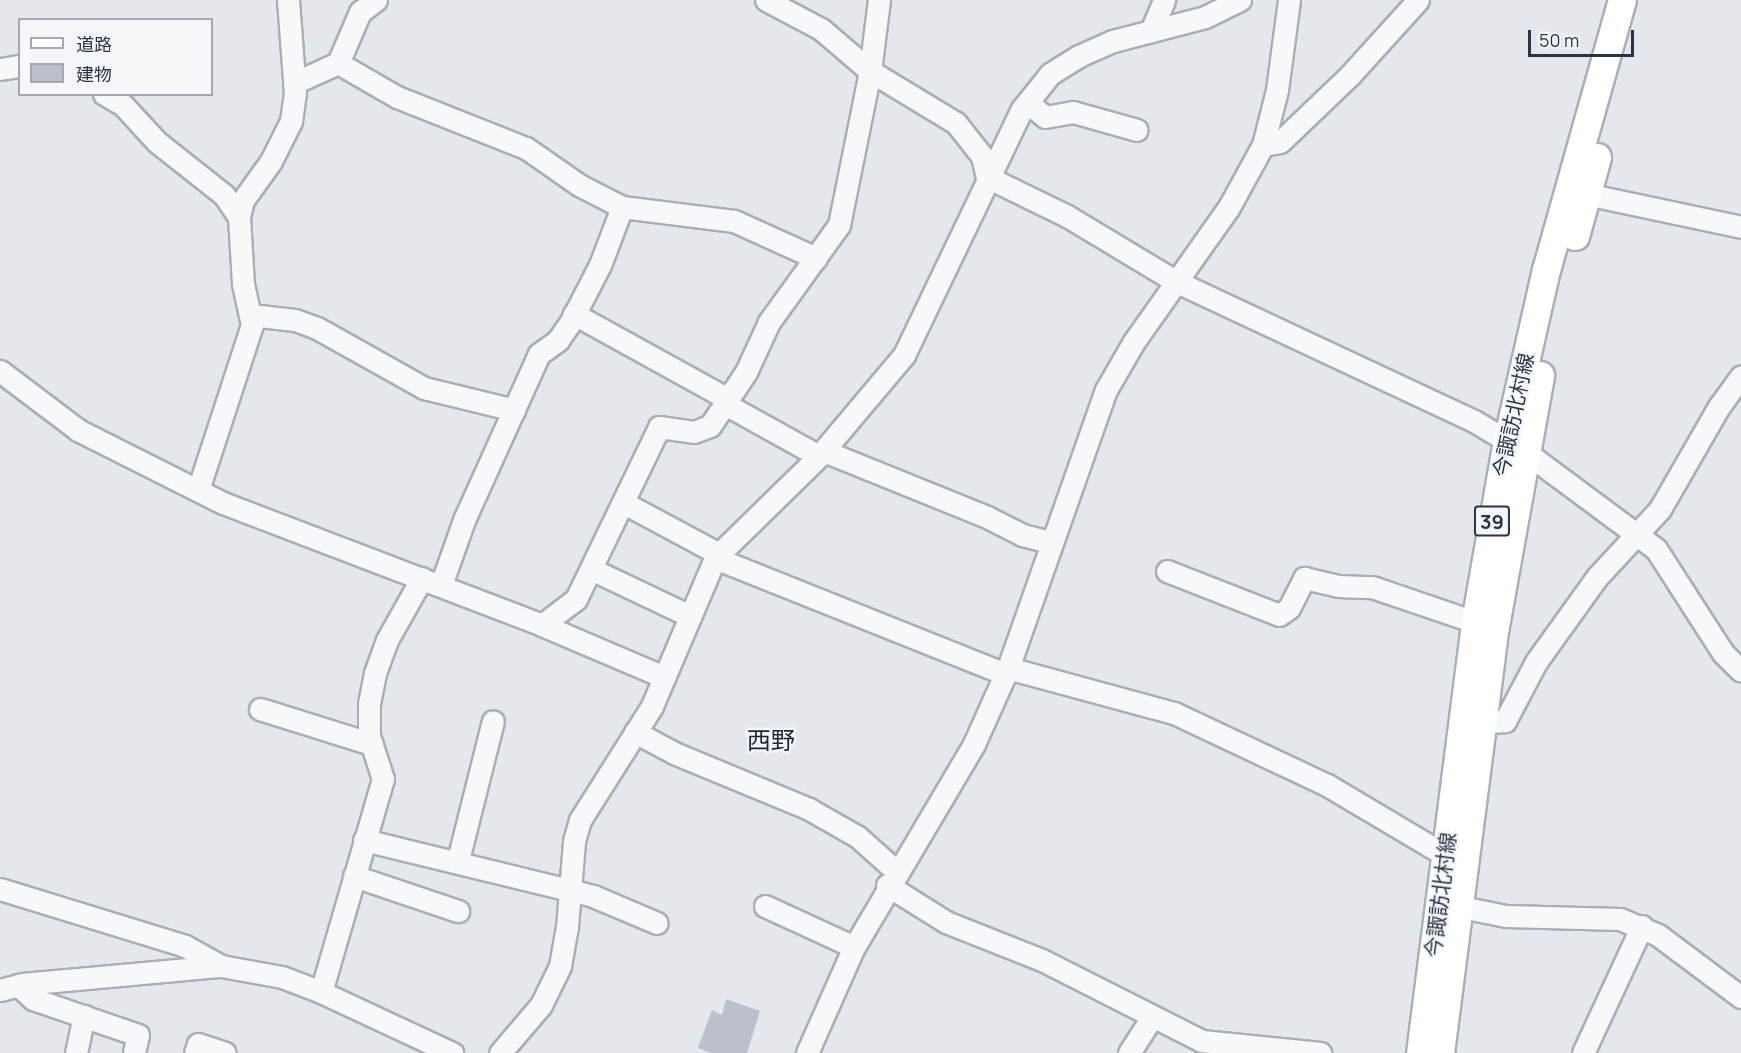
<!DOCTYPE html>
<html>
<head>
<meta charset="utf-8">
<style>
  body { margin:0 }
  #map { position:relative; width:1741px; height:1053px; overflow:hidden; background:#e4e7ec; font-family:Manrope,"Noto Sans JP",sans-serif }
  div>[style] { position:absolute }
  .building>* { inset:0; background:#bbc0ca }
  .roads { filter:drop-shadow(2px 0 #a9aeb7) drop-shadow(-2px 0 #a9aeb7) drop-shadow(0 2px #a9aeb7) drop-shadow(0 -2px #a9aeb7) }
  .minor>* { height:21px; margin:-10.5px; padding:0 10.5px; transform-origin:10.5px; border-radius:10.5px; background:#f7f8fa }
  .major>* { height:27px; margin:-13.5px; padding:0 13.5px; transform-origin:13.5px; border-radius:13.5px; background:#fff }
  span { translate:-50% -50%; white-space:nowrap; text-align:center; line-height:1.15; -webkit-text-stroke:5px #f4f6f9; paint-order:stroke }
  .shield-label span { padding:2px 4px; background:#f4f6f9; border:2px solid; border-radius:4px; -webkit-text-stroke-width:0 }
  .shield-label { font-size:20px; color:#2b3445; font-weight:700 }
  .street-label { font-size:21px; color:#2b3445 }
  .quarter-label { font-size:24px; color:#1d2536 }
  .legend { position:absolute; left:18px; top:18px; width:195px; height:78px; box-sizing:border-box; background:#f4f6f9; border:2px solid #a4a8b1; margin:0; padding:8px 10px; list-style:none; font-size:18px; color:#2b3445 }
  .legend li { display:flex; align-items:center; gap:12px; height:30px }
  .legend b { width:30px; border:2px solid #a4a8b1 }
  .scale { position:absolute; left:1528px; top:30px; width:106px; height:27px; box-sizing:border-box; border:3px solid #2b3445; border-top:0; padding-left:8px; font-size:18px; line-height:21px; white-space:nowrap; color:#2b3445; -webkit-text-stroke:4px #f4f6f9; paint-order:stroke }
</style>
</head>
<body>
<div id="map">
  <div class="building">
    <div style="clip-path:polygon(726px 999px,760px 1011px,747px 1053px,711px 1053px,698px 1048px,712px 1010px,722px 1015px)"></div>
  </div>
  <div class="roads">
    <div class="minor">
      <div style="left:766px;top:0;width:62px;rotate:27.8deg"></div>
      <div style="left:821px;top:29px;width:65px;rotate:40.6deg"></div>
      <div style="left:870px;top:71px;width:100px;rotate:31.2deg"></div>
      <div style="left:956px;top:123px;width:42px;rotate:51.8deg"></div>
      <div style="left:982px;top:156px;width:22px;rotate:77deg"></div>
      <div style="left:987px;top:177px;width:89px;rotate:26deg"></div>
      <div style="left:1067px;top:216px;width:128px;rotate:31deg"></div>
      <div style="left:1177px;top:282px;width:328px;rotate:25.1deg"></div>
      <div style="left:1474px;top:421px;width:58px;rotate:31deg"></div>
      <div style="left:1524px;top:451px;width:164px;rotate:36.6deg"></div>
      <div style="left:1656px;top:549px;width:124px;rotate:57.2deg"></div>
      <div style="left:1723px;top:653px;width:25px;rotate:45deg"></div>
      <div style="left:1151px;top:31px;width:34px;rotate:-67deg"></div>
      <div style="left:338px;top:63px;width:68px;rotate:30deg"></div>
      <div style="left:397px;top:97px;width:139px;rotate:21.6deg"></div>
      <div style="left:526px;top:148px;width:65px;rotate:34.9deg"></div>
      <div style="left:579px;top:185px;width:48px;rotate:27.1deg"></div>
      <div style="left:622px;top:207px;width:113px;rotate:7.1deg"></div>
      <div style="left:734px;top:221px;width:90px;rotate:24.3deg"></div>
      <div style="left:0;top:69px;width:20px;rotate:-9deg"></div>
      <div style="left:294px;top:83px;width:48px;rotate:-24.4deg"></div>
      <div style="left:338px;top:63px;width:56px;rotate:-66.7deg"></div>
      <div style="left:360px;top:12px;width:20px;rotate:-37deg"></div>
      <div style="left:104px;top:94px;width:22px;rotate:30deg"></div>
      <div style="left:123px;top:105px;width:50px;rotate:47.4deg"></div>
      <div style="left:157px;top:142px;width:85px;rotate:38.3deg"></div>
      <div style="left:224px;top:195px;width:27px;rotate:56deg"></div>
      <div style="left:1028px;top:103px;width:22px;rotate:39deg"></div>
      <div style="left:1045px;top:117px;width:28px;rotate:-10deg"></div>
      <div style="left:1073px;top:112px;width:66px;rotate:15.7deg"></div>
      <div style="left:1263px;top:145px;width:17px;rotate:-10deg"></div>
      <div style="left:1280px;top:142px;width:97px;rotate:-43.7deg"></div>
      <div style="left:1350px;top:75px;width:101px;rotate:-47.8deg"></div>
      <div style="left:1586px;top:194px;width:158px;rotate:12deg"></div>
      <div style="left:574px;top:314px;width:176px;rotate:28.9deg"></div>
      <div style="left:251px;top:315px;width:44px;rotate:6.5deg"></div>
      <div style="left:295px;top:320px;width:23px;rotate:20deg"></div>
      <div style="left:317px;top:328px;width:123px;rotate:29.3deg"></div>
      <div style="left:424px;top:388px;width:93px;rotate:13.7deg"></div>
      <div style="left:0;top:371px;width:98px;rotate:37.1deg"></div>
      <div style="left:78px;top:430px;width:162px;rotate:26.7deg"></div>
      <div style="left:223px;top:503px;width:342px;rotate:20.9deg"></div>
      <div style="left:542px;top:625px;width:133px;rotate:23.1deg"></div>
      <div style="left:725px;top:404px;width:107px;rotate:29deg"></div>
      <div style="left:824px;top:451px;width:176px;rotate:22deg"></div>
      <div style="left:987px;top:517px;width:39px;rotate:27deg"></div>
      <div style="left:1022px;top:535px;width:29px;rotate:14deg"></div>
      <div style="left:198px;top:490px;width:174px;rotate:-71.9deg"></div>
      <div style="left:252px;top:325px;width:42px;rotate:-102.4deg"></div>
      <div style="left:243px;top:284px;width:67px;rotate:-93.4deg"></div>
      <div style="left:239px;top:217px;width:17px;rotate:-77deg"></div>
      <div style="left:243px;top:200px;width:48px;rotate:-54.3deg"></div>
      <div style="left:271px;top:161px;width:45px;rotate:-63.4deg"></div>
      <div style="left:291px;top:121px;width:28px;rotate:-82deg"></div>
      <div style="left:295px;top:93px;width:93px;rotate:-94.3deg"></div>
      <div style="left:624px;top:503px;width:108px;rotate:28.2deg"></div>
      <div style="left:715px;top:558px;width:312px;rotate:21.8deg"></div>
      <div style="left:591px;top:569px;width:110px;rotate:25.4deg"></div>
      <div style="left:1167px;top:571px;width:120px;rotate:21.4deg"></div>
      <div style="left:1279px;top:615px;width:12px;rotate:-35deg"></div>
      <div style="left:1289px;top:608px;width:34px;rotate:-63deg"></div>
      <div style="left:1304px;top:578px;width:35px;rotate:13deg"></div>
      <div style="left:1338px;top:586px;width:34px;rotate:2deg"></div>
      <div style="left:1372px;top:587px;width:109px;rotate:18.8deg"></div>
      <div style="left:441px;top:585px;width:69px;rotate:-70.5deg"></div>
      <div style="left:464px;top:520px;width:182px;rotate:-65.7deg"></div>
      <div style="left:539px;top:354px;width:24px;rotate:-36deg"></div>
      <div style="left:558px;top:340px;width:21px;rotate:-55deg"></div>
      <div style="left:570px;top:323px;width:65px;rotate:-62.7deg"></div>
      <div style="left:600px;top:265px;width:62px;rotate:-69.2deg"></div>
      <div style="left:542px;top:625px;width:43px;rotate:-37.4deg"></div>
      <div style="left:576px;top:599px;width:191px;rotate:-64.2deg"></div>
      <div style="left:659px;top:427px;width:35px;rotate:8deg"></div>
      <div style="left:694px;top:432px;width:17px;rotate:-21deg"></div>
      <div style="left:710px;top:426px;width:65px;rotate:-56.3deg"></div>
      <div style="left:746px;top:372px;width:55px;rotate:-65.3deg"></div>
      <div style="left:769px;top:322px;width:120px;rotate:-54.2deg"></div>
      <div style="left:839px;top:225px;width:157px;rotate:-78.6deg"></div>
      <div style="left:870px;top:71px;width:72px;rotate:-82.8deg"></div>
      <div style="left:1008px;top:668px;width:172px;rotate:15.2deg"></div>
      <div style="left:1174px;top:713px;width:169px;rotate:25.2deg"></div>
      <div style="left:1327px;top:785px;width:137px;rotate:30.7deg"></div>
      <div style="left:260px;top:709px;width:117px;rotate:17.4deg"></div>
      <div style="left:1482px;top:722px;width:23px;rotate:-2deg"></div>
      <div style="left:1505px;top:721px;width:67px;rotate:-62.3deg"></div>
      <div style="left:1536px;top:662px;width:105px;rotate:-54.3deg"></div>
      <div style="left:1597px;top:577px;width:93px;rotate:-47.2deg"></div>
      <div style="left:1660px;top:509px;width:116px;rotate:-60.1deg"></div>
      <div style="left:1718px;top:408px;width:39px;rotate:-54deg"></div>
      <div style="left:635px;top:732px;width:44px;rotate:28.3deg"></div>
      <div style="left:674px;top:753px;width:146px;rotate:22.5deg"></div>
      <div style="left:809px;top:809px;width:56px;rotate:29.7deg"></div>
      <div style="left:858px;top:837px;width:51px;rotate:41.8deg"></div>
      <div style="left:364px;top:840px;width:236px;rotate:13.7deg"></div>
      <div style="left:593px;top:896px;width:69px;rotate:22.9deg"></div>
      <div style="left:458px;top:860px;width:143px;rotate:-75.9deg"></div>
      <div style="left:354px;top:876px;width:110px;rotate:18.6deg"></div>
      <div style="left:887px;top:885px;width:70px;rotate:32.1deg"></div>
      <div style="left:946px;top:922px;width:103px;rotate:21.6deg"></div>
      <div style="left:1042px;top:960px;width:179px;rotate:26.9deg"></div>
      <div style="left:1202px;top:1041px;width:119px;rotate:5.8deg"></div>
      <div style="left:0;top:889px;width:194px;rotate:17.1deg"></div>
      <div style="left:185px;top:946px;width:41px;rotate:29.1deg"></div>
      <div style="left:1446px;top:904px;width:61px;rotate:11.3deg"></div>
      <div style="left:1506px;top:916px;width:114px;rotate:1.5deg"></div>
      <div style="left:1620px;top:919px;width:41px;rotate:22.8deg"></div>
      <div style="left:1658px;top:935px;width:104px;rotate:36.8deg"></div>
      <div style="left:765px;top:906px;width:98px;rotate:24.7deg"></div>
      <div style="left:18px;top:985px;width:21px;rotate:43deg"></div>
      <div style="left:33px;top:999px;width:111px;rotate:18.9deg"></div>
      <div style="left:138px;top:1035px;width:18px;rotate:103deg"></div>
      <div style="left:0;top:990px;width:23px;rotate:-15deg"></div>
      <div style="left:22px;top:984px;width:200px;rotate:-5.2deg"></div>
      <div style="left:221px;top:966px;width:62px;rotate:10.2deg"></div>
      <div style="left:282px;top:977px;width:42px;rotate:21deg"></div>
      <div style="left:321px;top:992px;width:145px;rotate:25deg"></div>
      <div style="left:321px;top:992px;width:222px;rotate:-73.8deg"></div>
      <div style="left:383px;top:779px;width:45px;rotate:-108deg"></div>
      <div style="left:369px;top:736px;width:32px;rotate:-90deg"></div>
      <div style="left:369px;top:704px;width:32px;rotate:-79deg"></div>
      <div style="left:375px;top:673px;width:35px;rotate:-70deg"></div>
      <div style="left:387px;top:640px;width:71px;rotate:-60.6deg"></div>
      <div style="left:76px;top:1053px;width:38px;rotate:-78deg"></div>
      <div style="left:195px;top:1053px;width:9px;rotate:-72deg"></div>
      <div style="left:198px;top:1044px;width:28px;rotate:18deg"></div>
      <div style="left:500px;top:1053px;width:63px;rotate:-49.5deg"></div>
      <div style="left:541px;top:1005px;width:43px;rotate:-64deg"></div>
      <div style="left:560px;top:966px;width:40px;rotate:-80deg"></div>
      <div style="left:567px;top:927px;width:86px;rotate:-85.3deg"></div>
      <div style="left:574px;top:841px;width:22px;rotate:-74deg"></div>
      <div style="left:580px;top:820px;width:135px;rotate:-57.7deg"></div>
      <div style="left:652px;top:706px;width:161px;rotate:-66.9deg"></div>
      <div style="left:715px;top:558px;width:146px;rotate:-44.4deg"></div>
      <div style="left:819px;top:456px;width:132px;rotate:-49.9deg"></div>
      <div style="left:904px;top:355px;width:273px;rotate:-64.4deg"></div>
      <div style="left:1022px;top:109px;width:45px;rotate:-51.3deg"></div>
      <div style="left:1050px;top:74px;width:34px;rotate:-32deg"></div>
      <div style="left:1079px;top:56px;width:37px;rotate:-24deg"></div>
      <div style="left:1113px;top:41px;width:95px;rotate:-14.6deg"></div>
      <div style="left:1205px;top:17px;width:39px;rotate:-26deg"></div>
      <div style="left:807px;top:1053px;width:116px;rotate:-66.1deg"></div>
      <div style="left:854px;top:947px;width:236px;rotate:-59.4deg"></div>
      <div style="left:974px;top:744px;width:83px;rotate:-65.9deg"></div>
      <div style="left:1008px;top:668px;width:295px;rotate:-70.6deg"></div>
      <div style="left:1106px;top:390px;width:54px;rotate:-60.1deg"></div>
      <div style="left:1133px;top:343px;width:166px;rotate:-54.8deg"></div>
      <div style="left:1229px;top:207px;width:71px;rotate:-61.3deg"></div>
      <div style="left:1263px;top:145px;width:57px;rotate:-75.7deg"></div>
      <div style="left:1277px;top:90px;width:91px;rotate:-82.4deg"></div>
      <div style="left:1129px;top:1053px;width:43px;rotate:-57.4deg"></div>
      <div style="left:1583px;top:1053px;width:140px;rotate:-65.1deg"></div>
    </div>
    <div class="major">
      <div style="left:1575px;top:236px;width:82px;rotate:-74.4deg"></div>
      <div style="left:1420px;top:1053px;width:434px;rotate:-82.7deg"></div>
      <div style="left:1475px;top:622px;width:184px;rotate:-80deg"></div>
      <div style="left:1507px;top:441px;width:175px;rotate:-77.2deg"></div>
      <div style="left:1546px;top:270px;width:280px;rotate:-74.3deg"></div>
      <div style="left:1440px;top:1053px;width:431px;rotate:-82.7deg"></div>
      <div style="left:1495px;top:626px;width:255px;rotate:-79.8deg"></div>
    </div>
  </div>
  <div class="shield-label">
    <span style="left:1492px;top:521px">39</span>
  </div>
  <div class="street-label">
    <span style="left:1513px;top:415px;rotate:-78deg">今諏訪北村線</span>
    <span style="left:1440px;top:895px;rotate:-83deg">今諏訪北村線</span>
  </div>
  <div class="quarter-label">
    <span style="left:771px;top:740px">西野</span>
  </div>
  <ul class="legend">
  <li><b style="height:8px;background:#fff"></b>道路</li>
  <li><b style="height:16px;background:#bbc0ca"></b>建物</li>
  </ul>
  <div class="scale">50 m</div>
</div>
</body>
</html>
